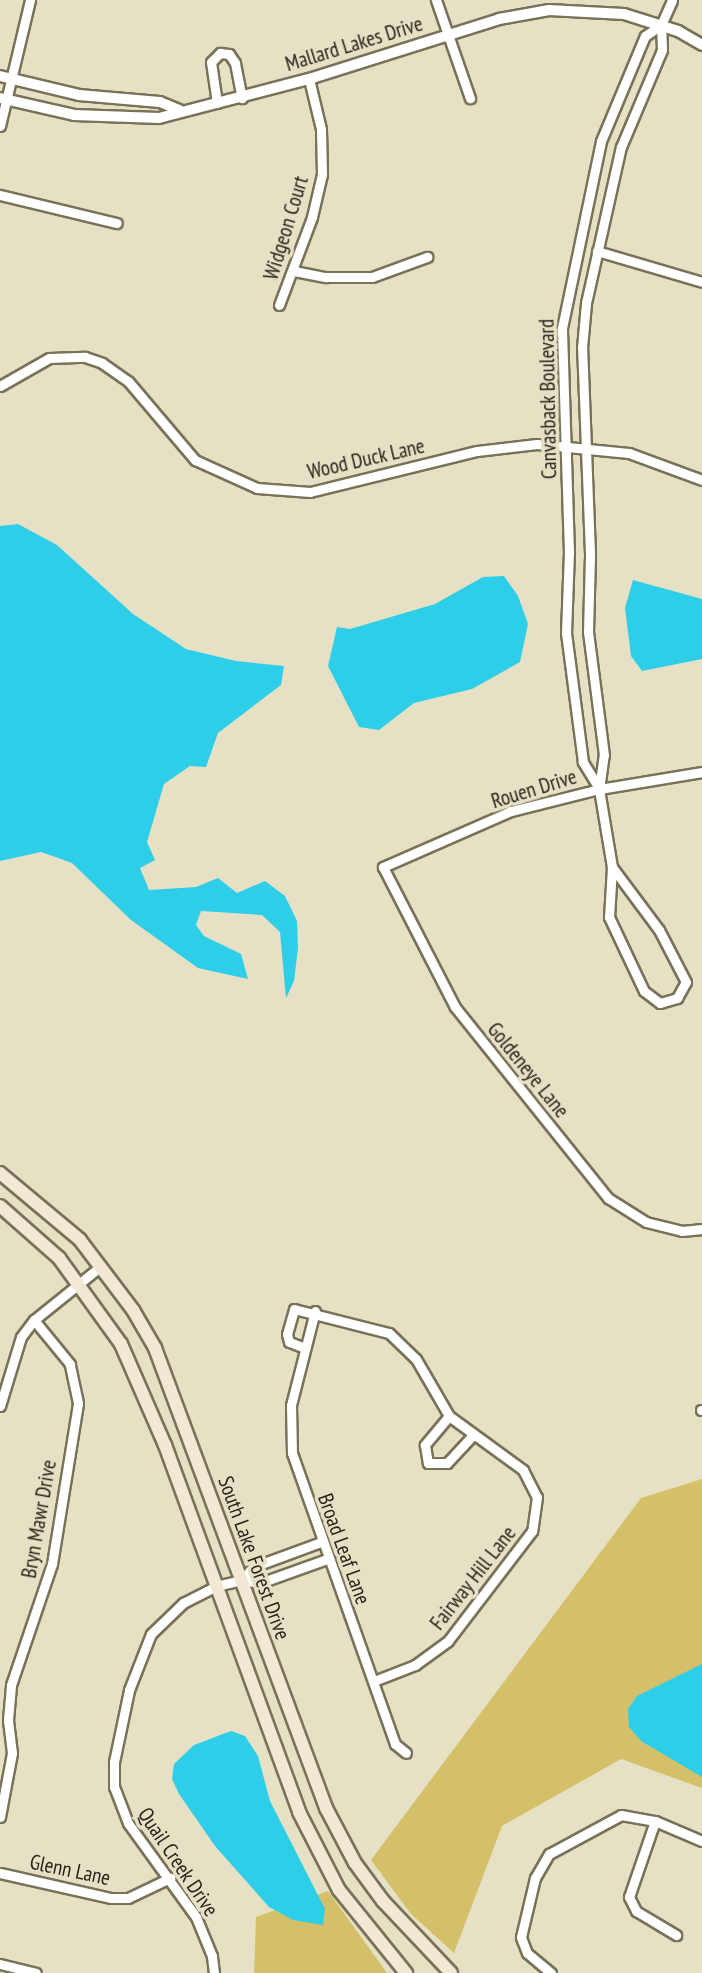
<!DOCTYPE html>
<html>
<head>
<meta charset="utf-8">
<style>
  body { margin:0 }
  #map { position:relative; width:702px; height:1973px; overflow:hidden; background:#e6e0c4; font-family:"PT Sans Narrow",sans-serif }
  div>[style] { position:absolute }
  .green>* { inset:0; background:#d4c069 }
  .water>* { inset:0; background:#2fcee8 }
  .roads { filter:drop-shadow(2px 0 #787258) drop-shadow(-2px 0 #787258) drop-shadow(0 2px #787258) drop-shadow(0 -2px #787258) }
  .minor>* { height:9px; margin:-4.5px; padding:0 4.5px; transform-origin:4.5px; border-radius:4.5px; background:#fff }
  .tertiary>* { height:10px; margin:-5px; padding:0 5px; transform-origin:5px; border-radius:5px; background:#fff }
  .secondary>* { height:12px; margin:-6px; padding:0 6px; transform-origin:6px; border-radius:6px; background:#f2e8d4 }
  span { translate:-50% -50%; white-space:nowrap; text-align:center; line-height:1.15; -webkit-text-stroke:7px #e6e0c4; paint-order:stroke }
  .street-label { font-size:21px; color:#27251a }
</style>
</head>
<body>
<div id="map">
  <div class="green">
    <div style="clip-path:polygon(702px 1479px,702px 1788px,621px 1759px,502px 1826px,454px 1953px,411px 1914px,371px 1860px,641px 1498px)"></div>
    <div style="clip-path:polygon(328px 1891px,387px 1973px,254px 1973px,256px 1917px)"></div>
  </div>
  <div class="water">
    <div style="clip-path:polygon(18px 524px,57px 545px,133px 614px,186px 649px,236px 661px,284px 666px,281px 685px,218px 733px,206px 767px,190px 766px,164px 784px,147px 842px,155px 860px,140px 868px,149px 890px,196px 887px,218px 878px,237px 893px,265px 881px,285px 896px,297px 921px,298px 948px,294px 981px,286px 998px,280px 932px,262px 915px,201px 911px,196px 925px,204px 936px,241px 954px,248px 979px,198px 968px,131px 920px,72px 863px,41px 852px,0 861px,0 526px)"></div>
    <div style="clip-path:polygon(504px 576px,518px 596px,528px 624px,520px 662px,472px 689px,414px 703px,379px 730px,359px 727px,328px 666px,337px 627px,350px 629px,435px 604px,483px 577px)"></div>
    <div style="clip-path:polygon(633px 580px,702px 599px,702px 659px,642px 671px,631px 656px,625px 608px)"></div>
    <div style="clip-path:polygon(702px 1664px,702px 1777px,641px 1741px,629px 1727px,628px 1709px,637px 1696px)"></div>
    <div style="clip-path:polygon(231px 1731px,245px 1736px,258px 1756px,270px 1801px,325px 1909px,323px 1925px,293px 1920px,269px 1907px,215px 1846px,179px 1794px,172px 1779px,174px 1764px,194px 1745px)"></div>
  </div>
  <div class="roads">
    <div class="minor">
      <div style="left:436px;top:0;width:104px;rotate:70.9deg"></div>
      <div style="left:217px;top:103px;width:41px;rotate:-98.3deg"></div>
      <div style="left:211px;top:62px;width:13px;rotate:-45deg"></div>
      <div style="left:220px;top:53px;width:9px;rotate:6deg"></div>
      <div style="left:229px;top:54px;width:11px;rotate:56deg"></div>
      <div style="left:235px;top:63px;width:36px;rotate:79deg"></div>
      <div style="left:0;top:126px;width:130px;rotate:-76.6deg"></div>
      <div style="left:0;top:195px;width:120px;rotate:13.5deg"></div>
      <div style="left:597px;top:251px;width:109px;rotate:16.4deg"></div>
      <div style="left:294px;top:271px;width:33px;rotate:11deg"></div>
      <div style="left:326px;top:277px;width:46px"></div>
      <div style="left:372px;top:277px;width:59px;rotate:-20deg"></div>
      <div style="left:279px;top:305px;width:94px;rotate:-69.4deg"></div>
      <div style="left:312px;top:217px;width:44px;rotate:-76.9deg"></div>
      <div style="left:322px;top:174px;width:45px;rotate:-91.3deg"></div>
      <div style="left:321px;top:129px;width:51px;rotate:-103.5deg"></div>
      <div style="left:0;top:386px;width:56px;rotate:-29.7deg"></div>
      <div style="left:49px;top:358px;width:36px;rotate:-2deg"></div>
      <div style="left:85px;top:357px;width:18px;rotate:19deg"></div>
      <div style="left:102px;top:363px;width:32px;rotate:35deg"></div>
      <div style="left:128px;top:381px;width:104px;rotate:49.7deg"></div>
      <div style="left:195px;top:460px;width:68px;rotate:24.3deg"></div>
      <div style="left:257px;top:488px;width:53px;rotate:4.3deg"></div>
      <div style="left:310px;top:492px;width:172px;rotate:-13.8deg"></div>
      <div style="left:477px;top:451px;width:60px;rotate:-6.7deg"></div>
      <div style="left:537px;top:444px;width:92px;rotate:5.6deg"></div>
      <div style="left:629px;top:453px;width:78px;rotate:20.3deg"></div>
      <div style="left:702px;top:772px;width:104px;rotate:170.6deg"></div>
      <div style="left:599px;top:789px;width:91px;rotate:166deg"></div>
      <div style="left:511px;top:811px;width:140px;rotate:156.4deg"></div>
      <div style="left:383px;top:867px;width:157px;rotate:62.8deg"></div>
      <div style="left:455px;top:1007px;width:245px;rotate:51.3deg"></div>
      <div style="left:608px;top:1198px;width:45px;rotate:32.3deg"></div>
      <div style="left:646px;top:1222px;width:37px;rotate:14deg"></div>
      <div style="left:682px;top:1231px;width:20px;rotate:-6deg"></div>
      <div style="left:599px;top:788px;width:31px;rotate:-122deg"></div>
      <div style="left:583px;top:762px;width:130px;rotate:-97.5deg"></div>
      <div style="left:566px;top:633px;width:80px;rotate:-87.9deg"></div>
      <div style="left:569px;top:553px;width:225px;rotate:-91.8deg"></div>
      <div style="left:562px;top:328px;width:191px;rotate:-78.2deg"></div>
      <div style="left:601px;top:141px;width:114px;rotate:-67.3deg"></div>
      <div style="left:645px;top:36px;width:19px;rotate:-35deg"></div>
      <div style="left:661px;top:25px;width:27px;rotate:-66deg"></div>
      <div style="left:612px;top:867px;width:50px;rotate:93.4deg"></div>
      <div style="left:609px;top:917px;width:82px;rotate:64.7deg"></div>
      <div style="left:644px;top:991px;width:20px;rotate:37deg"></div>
      <div style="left:660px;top:1003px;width:18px;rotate:-16deg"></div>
      <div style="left:677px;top:998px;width:18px;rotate:-61deg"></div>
      <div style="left:686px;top:982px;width:59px;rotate:-117.4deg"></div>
      <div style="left:659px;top:930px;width:79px;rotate:-126.7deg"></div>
      <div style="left:612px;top:867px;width:79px;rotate:-99.5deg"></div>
      <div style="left:599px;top:789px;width:34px;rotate:-82deg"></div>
      <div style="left:604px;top:755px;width:124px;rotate:-97.4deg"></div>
      <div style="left:588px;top:632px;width:79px;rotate:-88.5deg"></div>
      <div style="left:590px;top:553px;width:205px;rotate:-92.2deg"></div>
      <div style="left:582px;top:348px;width:45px;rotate:-84.9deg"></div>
      <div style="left:586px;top:303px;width:160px;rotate:-77.4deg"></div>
      <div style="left:621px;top:147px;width:105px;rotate:-67.1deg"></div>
      <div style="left:662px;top:50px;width:25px;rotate:-92deg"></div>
      <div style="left:315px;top:1311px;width:97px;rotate:104.3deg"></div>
      <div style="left:291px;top:1405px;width:48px;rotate:88.8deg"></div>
      <div style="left:292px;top:1453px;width:309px;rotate:70.5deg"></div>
      <div style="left:395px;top:1744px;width:14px;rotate:39deg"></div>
      <div style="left:305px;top:1348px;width:17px;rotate:-159deg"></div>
      <div style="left:289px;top:1342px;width:8px;rotate:-104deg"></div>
      <div style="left:287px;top:1334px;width:26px;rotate:-74deg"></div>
      <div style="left:294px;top:1309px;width:98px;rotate:14.2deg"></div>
      <div style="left:389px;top:1333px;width:37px;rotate:44deg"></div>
      <div style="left:416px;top:1359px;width:66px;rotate:59.9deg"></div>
      <div style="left:449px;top:1416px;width:92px;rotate:36.1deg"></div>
      <div style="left:523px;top:1470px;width:30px;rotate:63deg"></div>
      <div style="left:537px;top:1497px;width:34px;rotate:98deg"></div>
      <div style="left:532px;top:1531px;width:138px;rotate:127.4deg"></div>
      <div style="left:448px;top:1641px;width:41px;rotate:144deg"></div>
      <div style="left:415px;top:1665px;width:44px;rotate:158.7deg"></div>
      <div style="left:0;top:1406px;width:72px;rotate:-73.1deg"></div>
      <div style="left:21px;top:1337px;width:21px;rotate:-53deg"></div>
      <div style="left:34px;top:1320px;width:86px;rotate:-38.9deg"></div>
      <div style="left:701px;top:1410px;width:1px"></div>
      <div style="left:449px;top:1416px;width:38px;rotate:130deg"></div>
      <div style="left:425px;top:1445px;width:18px;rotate:81deg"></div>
      <div style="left:428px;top:1463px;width:19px"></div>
      <div style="left:447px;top:1463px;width:37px;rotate:-47deg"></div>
      <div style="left:242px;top:1580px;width:17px;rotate:-50deg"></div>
      <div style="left:253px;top:1567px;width:72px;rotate:-20.2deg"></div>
      <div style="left:0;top:1817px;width:65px;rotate:-79.4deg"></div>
      <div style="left:12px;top:1753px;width:33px;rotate:-97deg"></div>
      <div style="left:8px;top:1720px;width:35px;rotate:-85deg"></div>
      <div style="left:11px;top:1685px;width:128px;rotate:-71.3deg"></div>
      <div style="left:52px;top:1564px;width:163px;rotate:-80.8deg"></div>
      <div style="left:78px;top:1403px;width:40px;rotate:-102deg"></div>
      <div style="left:70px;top:1364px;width:57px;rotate:-129.3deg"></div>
      <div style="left:655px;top:1821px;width:80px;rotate:108.9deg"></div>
      <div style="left:629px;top:1897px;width:16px;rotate:63deg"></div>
      <div style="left:636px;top:1911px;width:47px;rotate:31deg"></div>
      <div style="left:0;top:1873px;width:114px;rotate:12.7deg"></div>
      <div style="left:111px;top:1898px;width:17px"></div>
      <div style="left:128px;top:1898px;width:47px;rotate:-25.5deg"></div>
      <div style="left:0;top:1964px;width:37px;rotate:14deg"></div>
      <div style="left:214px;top:1973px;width:17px;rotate:-97deg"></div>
      <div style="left:212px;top:1956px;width:42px;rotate:-112.3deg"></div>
      <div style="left:196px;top:1917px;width:116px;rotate:-125.9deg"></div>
      <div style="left:128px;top:1823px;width:39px;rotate:-111deg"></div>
      <div style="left:114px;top:1787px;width:25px;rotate:-90deg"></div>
      <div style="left:114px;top:1762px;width:74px;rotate:-78.2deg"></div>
      <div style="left:129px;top:1690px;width:60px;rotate:-68.6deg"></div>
      <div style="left:151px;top:1634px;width:45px;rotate:-44.1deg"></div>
      <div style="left:183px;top:1603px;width:37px;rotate:-27deg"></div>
      <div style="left:216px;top:1586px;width:27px;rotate:-13deg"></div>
      <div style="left:242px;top:1580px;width:18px;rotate:9deg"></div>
      <div style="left:260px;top:1583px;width:71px;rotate:-19.7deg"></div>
      <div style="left:551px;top:1973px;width:31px;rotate:-140deg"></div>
      <div style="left:527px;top:1953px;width:17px;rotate:-111deg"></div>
      <div style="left:521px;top:1937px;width:61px;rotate:-76.7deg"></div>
      <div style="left:535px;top:1878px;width:28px;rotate:-60deg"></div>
      <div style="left:549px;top:1854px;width:82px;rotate:-28.4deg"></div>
      <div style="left:621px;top:1815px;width:35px;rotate:10deg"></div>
      <div style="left:655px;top:1821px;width:51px;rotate:23.1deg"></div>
    </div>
    <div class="tertiary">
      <div style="left:0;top:76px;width:81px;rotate:13.5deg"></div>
      <div style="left:79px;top:95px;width:81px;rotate:4.9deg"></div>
      <div style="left:160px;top:102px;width:21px;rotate:23deg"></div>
      <div style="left:0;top:98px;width:76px;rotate:12.9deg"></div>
      <div style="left:74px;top:115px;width:85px;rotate:2deg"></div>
      <div style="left:159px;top:118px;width:155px;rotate:-14.6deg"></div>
      <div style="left:309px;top:79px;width:199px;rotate:-17.5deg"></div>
      <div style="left:499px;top:19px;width:51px;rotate:-10.2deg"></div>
      <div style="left:549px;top:10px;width:75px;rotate:3.1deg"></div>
      <div style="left:624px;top:14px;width:57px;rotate:17.5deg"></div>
      <div style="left:678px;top:31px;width:28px;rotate:30deg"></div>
    </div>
    <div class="secondary">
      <div style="left:0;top:1173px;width:104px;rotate:39.9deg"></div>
      <div style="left:80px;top:1240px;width:88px;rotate:52.9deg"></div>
      <div style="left:133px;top:1310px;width:44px;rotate:59.9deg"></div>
      <div style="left:155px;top:1348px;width:491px;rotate:69.6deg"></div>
      <div style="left:326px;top:1808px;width:62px;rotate:62.2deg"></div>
      <div style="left:355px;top:1863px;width:47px;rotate:53.6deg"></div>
      <div style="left:383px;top:1901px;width:99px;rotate:46.6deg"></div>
      <div style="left:0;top:1206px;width:79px;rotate:41.4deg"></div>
      <div style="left:59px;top:1258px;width:106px;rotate:54.2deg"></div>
      <div style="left:121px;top:1344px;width:110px;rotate:66.5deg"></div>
      <div style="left:165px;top:1445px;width:391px;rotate:69.9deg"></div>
      <div style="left:299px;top:1812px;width:88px;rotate:62.9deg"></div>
      <div style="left:339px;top:1890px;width:107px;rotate:51.1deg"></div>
    </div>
  </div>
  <div class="street-label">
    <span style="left:354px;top:44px;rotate:-17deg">Mallard Lakes Drive</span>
    <span style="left:286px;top:228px;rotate:-73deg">Widgeon Court</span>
    <span style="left:548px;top:399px;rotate:-91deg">Canvasback Boulevard</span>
    <span style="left:366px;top:459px;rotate:-13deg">Wood Duck Lane</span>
    <span style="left:534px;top:789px;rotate:-17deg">Rouen Drive</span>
    <span style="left:528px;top:1070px;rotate:51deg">Goldeneye Lane</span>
    <span style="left:39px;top:1519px;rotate:-80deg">Bryn Mawr Drive</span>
    <span style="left:344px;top:1549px;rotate:70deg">Broad Leaf Lane</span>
    <span style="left:254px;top:1558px;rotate:70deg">South Lake Forest Drive</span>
    <span style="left:473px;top:1578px;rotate:-52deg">Fairway Hill Lane</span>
    <span style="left:178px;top:1862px;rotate:56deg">Quail Creek Drive</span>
    <span style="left:70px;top:1870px;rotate:12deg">Glenn Lane</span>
  </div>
</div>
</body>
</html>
